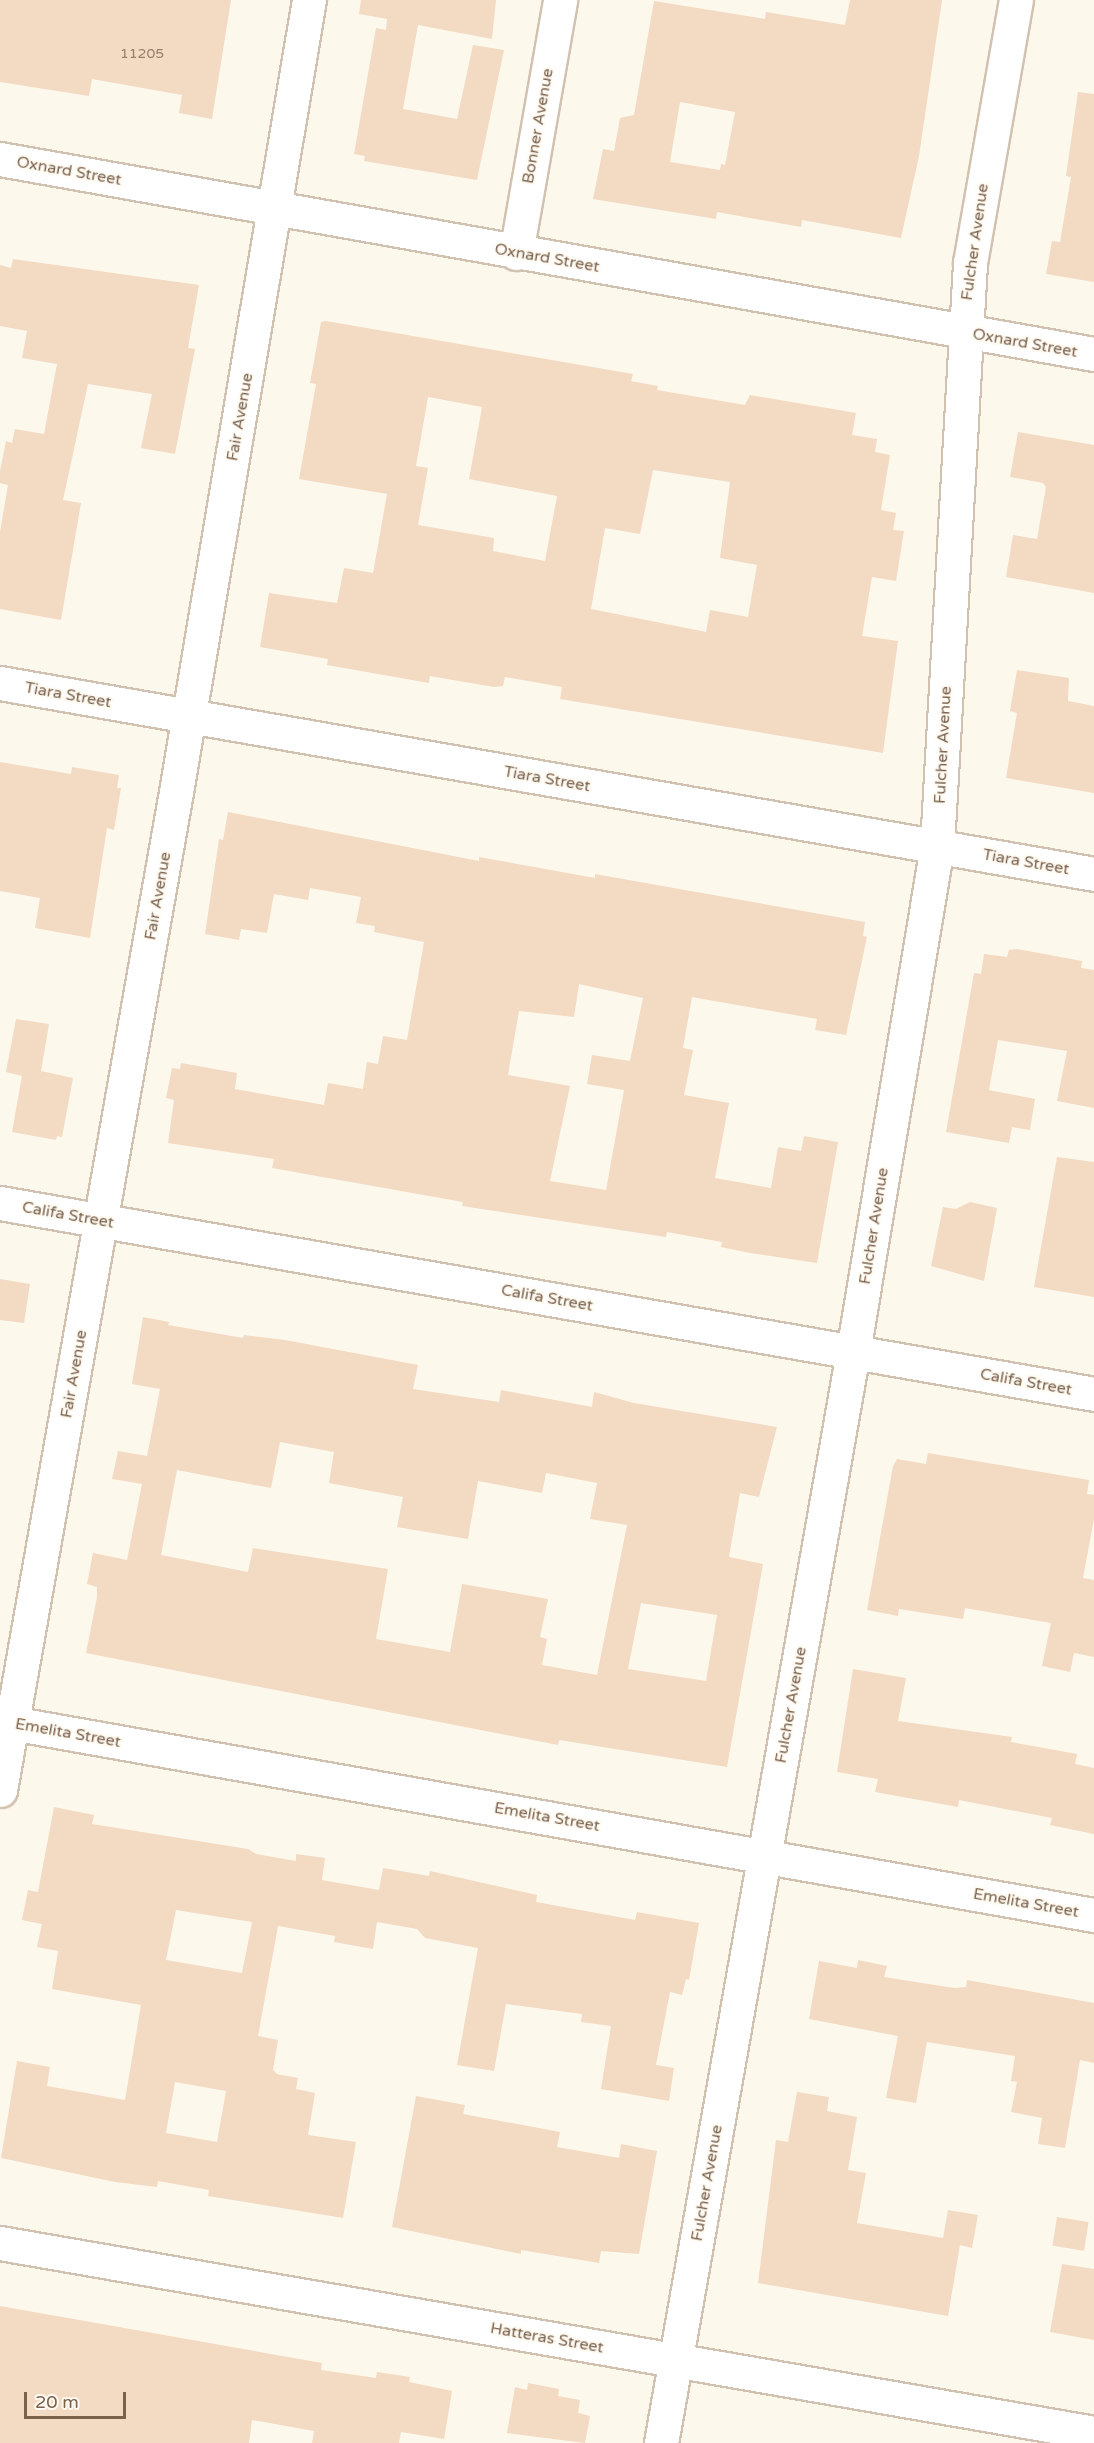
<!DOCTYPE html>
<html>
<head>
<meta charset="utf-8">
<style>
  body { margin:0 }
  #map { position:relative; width:1094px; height:2443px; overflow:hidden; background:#fdf8ec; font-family:"Varela Round",sans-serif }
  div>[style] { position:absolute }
  .building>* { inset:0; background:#f3dac3; transform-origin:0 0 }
  .roads { filter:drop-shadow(2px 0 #d1c1b0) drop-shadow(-2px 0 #d1c1b0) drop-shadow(0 2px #d1c1b0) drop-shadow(0 -2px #d1c1b0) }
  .minor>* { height:33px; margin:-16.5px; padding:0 16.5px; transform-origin:16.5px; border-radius:16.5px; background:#fff }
  .secondary>* { height:33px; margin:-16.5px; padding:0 16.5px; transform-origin:16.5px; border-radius:16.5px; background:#fff }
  span { translate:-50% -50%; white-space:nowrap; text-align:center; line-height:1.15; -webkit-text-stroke:4.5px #fffbf3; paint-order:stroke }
  .number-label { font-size:14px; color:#987f6a }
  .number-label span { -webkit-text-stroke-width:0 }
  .street-label { font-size:16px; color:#7a614d }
  .scale { position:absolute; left:24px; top:2392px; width:102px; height:27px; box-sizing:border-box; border:3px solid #7a614d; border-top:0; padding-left:8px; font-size:18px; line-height:21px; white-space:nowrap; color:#7a614d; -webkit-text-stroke:4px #fffbf3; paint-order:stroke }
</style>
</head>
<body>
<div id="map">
  <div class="building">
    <div style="clip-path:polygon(0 0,231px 0,212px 119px,179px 113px,182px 95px,92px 79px,89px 96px,0 82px)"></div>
    <div style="clip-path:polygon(361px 0,496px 0,492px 39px,418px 25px,403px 109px,457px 119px,473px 45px,504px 50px,477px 180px,364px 161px,365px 156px,354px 154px,376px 28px,386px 30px,387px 19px,359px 14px)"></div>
    <div style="clip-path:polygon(evenodd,850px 0,942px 0,919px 156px,901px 238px,802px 220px,801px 227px,717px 212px,716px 219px,593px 199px,603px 149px,614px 151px,620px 118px,634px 115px,654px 1px,765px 19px,766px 12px,845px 25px,850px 0,680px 102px,735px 112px,725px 165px,721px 164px,720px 170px,670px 162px,680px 102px)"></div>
    <div style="clip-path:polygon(1078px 92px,1094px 94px,1094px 282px,1046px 274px,1052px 241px,1060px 242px,1071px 177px,1066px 176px)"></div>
    <div style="clip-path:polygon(13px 259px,199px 285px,188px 348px,195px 349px,175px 454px,141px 448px,152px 394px,88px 384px,63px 500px,81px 503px,61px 620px,0 609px,0 532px,8px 485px,0 483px,0 471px,6px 441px,12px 443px,15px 429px,44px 434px,57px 364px,22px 358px,27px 331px,0 326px,0 265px,11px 268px)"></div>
    <div style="clip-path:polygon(evenodd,326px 321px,633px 374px,631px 381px,658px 386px,657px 390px,745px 405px,750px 395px,856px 413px,852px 435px,877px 439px,875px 452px,890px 455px,881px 510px,896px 513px,893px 530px,904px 531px,896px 581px,872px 577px,862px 636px,898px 641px,883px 753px,560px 699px,562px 687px,505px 677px,503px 686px,494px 687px,430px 676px,429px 683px,327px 665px,328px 659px,260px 647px,269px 593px,337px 603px,344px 568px,373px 573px,387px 494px,299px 479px,316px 384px,310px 383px,321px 322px,326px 321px,428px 397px,482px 407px,469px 479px,557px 496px,545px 561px,493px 551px,494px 538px,418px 525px,428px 468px,416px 466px,428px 397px,326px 321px,653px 470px,730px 482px,720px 558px,757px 565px,748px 617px,710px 610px,706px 632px,591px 609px,605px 528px,640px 534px,653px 470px)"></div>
    <div style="clip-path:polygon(1018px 432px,1094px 445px,1094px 593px,1006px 577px,1013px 535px,1037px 539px,1046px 487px,1043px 483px,1010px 477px)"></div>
    <div style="clip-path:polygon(1017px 670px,1069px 678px,1068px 701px,1094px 706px,1094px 793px,1006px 778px,1017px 713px,1010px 711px)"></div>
    <div style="clip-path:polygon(0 762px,71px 774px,72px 767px,119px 775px,117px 788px,121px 788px,114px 830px,107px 828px,90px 938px,35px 928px,40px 898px,0 891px)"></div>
    <div style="clip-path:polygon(evenodd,228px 812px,479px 861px,479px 857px,595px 878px,595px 874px,865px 922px,863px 936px,867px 937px,846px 1035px,815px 1030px,817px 1019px,692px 997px,683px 1048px,693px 1050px,684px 1095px,729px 1103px,715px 1178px,771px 1188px,778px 1147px,801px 1151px,804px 1136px,838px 1142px,817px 1263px,750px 1253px,721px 1247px,722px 1242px,667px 1232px,666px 1237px,462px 1206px,463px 1202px,272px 1168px,274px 1159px,168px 1143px,174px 1100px,166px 1098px,172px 1068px,180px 1069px,181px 1063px,237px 1073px,235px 1089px,324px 1105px,328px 1083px,363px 1089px,367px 1062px,378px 1064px,383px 1036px,407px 1040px,424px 942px,374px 932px,375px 926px,356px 923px,361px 897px,310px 888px,308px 900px,274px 894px,267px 933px,241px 929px,239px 940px,205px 934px,219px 839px,223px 840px,228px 812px,579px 984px,643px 998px,630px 1061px,592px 1055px,587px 1084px,624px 1090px,606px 1190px,550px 1181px,570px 1086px,508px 1075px,519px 1011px,574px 1017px,579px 984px)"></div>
    <div style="clip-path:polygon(1017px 949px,1082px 961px,1081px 968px,1094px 970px,1094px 1108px,1057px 1101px,1067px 1051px,998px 1040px,989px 1090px,1035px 1099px,1030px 1130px,1012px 1127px,1009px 1143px,946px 1132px,974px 973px,981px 974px,984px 954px,1007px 957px,1009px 950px)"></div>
    <div style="clip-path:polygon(16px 1019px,49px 1024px,41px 1071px,73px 1078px,62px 1137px,57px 1136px,56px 1140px,12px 1132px,22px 1076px,6px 1072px)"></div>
    <div style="clip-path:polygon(1057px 1157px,1094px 1162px,1094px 1297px,1034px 1287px)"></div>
    <div style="clip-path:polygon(970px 1202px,997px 1208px,984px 1281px,931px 1266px,943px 1207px,956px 1209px)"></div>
    <div style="clip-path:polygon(0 1279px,30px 1284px,24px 1323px,0 1320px)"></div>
    <div style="clip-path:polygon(evenodd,143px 1317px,169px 1322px,168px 1325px,243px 1338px,244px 1335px,285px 1340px,418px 1365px,413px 1389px,499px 1402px,501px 1390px,592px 1407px,594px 1392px,634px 1403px,777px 1427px,759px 1497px,740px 1493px,729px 1557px,763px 1564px,727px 1767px,559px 1740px,558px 1745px,86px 1653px,97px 1597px,97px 1587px,87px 1584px,93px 1553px,127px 1560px,142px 1484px,112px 1479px,118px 1451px,147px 1456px,160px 1389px,132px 1384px,143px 1317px,280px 1442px,334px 1452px,329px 1483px,403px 1497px,397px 1527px,468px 1539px,478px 1481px,542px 1493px,546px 1473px,597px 1483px,590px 1519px,627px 1525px,597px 1675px,542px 1665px,547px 1639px,540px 1637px,548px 1599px,462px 1584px,450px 1652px,376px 1639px,388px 1569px,253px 1548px,248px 1572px,161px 1555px,177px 1470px,271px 1488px,280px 1442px,143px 1317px,641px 1603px,717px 1615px,706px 1681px,628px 1669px,641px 1603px)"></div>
    <div style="clip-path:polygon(928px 1453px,1089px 1480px,1087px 1494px,1094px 1495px,1094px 1519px,1083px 1578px,1094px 1580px,1094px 1657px,1074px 1653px,1070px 1672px,1042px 1666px,1051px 1623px,965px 1608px,963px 1619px,899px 1609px,898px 1616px,867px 1610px,893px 1466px,897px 1459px,926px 1464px)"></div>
    <div style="clip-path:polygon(853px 1669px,906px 1678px,898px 1721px,1012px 1737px,1011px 1742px,1077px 1754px,1075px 1764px,1094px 1768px,1094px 1834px,1050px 1825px,1052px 1818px,959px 1800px,958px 1807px,875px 1792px,878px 1779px,837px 1772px)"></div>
    <div style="clip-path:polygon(evenodd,54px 1807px,94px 1815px,92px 1824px,248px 1849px,256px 1854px,296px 1861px,296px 1854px,325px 1858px,322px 1880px,379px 1890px,383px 1868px,429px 1876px,430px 1871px,537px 1895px,536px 1902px,635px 1920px,637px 1912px,699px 1923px,689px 1980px,686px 1979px,682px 1995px,670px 1992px,656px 2065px,674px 2068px,669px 2101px,601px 2089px,611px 2026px,581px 2022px,582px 2014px,506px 2004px,494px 2071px,457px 2065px,478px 1948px,425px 1938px,417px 1929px,377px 1922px,373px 1949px,334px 1942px,335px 1936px,278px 1926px,258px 2036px,278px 2040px,273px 2070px,277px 2074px,298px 2078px,296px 2089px,315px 2093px,308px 2135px,356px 2142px,343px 2218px,208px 2196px,209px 2190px,158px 2181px,157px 2187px,115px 2182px,1px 2158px,17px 2061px,50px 2067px,47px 2086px,125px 2100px,141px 2005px,52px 1989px,58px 1951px,37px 1947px,42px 1924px,22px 1920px,28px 1890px,38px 1892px,54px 1807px,176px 1910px,252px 1922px,242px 1973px,166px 1960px,176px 1910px,54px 1807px,175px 2082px,226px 2091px,217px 2142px,166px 2133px,175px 2082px)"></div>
    <div style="clip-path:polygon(858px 1960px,887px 1966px,884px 1977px,954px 1988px,966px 1987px,967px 1980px,1094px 2003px,1094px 2063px,1080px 2060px,1065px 2148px,1038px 2144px,1042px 2118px,1011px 2112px,1017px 2082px,1011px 2081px,1015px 2056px,927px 2042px,916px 2103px,886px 2098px,898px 2036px,809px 2019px,819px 1961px,857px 1968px)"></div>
    <div style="clip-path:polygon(797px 2092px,829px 2097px,827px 2111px,857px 2117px,848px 2170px,866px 2173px,857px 2223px,943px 2238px,948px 2210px,978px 2215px,972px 2248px,960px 2245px,948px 2316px,758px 2283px,776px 2140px,788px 2142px)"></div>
    <div style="clip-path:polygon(416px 2096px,465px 2105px,463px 2114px,560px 2132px,557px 2147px,619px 2158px,621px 2144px,657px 2151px,639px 2254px,601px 2251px,599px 2263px,521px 2250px,521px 2254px,392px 2227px)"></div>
    <div style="left:1057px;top:2217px;width:32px;height:29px;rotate:9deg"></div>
    <div style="clip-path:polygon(1062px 2264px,1094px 2269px,1094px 2340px,1050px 2332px)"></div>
    <div style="clip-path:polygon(0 2306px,322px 2363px,321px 2370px,376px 2378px,377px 2372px,410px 2377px,409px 2382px,452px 2391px,444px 2439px,401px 2432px,399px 2443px,312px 2443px,314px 2431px,252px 2420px,249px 2443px,0 2443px)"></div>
    <div style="clip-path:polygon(528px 2383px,559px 2389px,558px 2396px,580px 2400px,578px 2413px,590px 2416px,585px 2443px,507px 2433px,515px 2387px,527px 2390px)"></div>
  </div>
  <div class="roads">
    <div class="minor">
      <div style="left:516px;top:253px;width:257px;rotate:-80.1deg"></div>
      <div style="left:0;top:683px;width:1111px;rotate:9.9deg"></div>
      <div style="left:0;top:1203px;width:1111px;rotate:9.9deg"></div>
      <div style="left:0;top:1721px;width:1111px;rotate:10.06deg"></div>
      <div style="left:0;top:1790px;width:1019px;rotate:-80deg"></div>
      <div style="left:177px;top:786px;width:797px;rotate:-80.47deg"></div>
      <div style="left:0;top:2243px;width:1110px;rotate:9.85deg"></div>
      <div style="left:661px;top:2443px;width:1108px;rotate:-80.02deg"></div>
      <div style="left:853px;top:1352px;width:513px;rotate:-80.57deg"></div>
      <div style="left:937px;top:846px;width:584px;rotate:-86.76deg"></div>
      <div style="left:970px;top:263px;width:267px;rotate:-80.1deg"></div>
    </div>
    <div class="secondary">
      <div style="left:0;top:159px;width:1111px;rotate:10.11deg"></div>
    </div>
  </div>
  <div class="number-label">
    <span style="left:142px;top:54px">11205</span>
  </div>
  <div class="street-label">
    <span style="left:538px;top:126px;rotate:-80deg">Bonner Avenue</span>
    <span style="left:69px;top:171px;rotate:10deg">Oxnard Street</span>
    <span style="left:975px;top:242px;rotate:-82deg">Fulcher Avenue</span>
    <span style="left:547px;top:258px;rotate:10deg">Oxnard Street</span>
    <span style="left:1025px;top:343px;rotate:10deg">Oxnard Street</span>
    <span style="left:240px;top:417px;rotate:-80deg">Fair Avenue</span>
    <span style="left:68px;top:695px;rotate:10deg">Tiara Street</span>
    <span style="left:943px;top:745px;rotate:-87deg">Fulcher Avenue</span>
    <span style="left:547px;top:779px;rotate:10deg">Tiara Street</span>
    <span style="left:1026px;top:862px;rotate:10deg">Tiara Street</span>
    <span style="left:158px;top:896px;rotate:-80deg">Fair Avenue</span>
    <span style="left:68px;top:1215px;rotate:10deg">Califa Street</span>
    <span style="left:874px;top:1226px;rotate:-81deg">Fulcher Avenue</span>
    <span style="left:547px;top:1298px;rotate:10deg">Califa Street</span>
    <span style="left:74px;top:1374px;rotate:-80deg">Fair Avenue</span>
    <span style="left:1026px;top:1382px;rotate:10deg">Califa Street</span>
    <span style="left:791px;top:1705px;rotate:-80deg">Fulcher Avenue</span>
    <span style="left:68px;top:1733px;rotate:10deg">Emelita Street</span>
    <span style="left:547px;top:1817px;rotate:10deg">Emelita Street</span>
    <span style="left:1026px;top:1903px;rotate:10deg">Emelita Street</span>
    <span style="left:707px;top:2183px;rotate:-80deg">Fulcher Avenue</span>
    <span style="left:547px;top:2338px;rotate:10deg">Hatteras Street</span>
  </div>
  <div class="scale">20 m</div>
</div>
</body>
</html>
